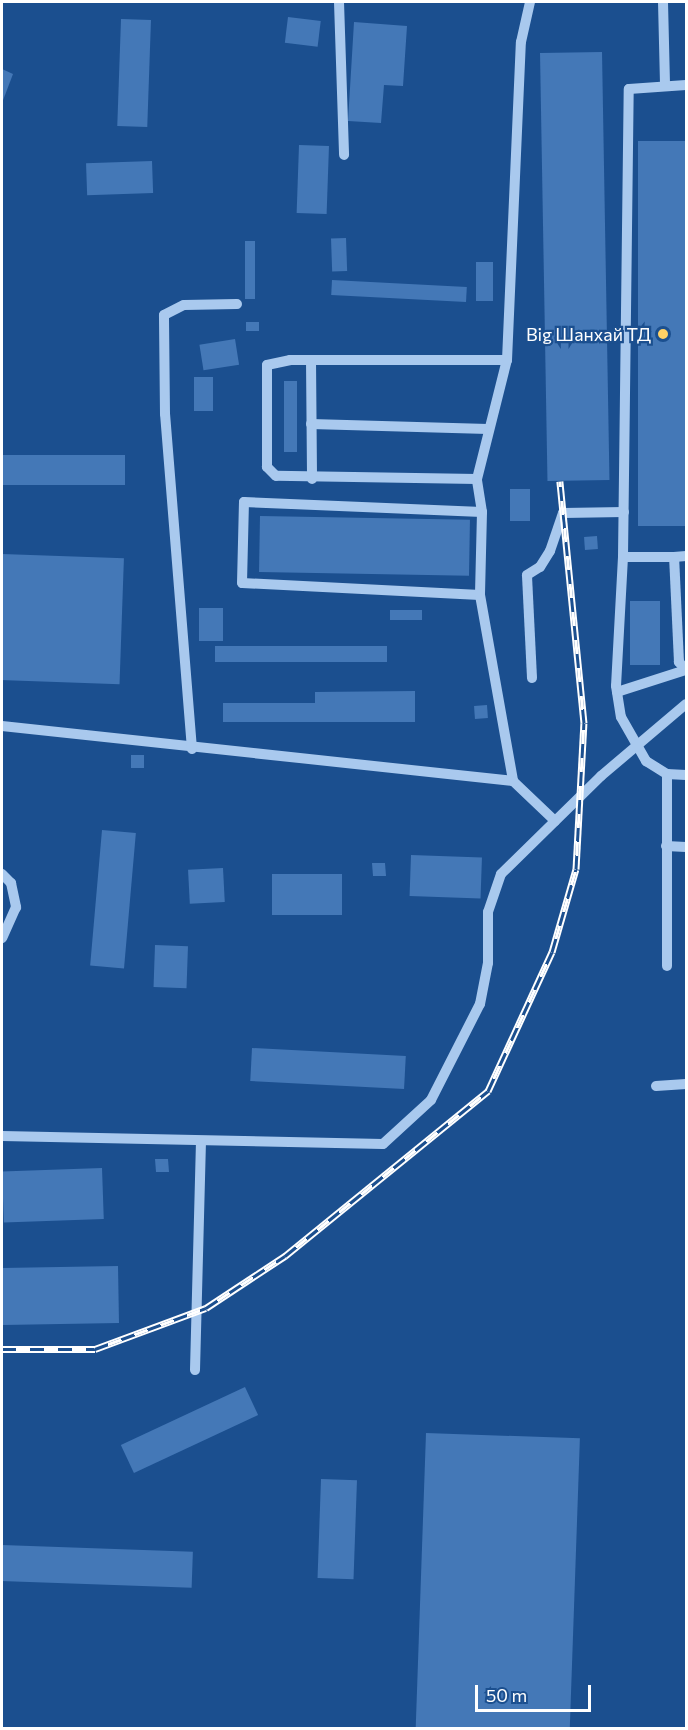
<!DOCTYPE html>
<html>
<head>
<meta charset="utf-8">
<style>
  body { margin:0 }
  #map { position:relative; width:688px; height:1730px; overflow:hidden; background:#1b4f8f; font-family:Commissioner,sans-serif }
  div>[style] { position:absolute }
  .building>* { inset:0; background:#4478b7; transform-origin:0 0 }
  .minor>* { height:10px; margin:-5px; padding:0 5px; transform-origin:5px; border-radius:5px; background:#a9c9ee }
  .rail>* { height:7px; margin-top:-3.5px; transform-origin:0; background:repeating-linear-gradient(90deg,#1b4f8f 0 14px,#fff 0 28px); box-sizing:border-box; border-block:2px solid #fff }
  .dots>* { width:16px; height:16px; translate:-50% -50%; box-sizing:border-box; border:3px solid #1b4f8f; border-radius:50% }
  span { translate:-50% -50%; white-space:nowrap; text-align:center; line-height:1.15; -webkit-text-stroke:4.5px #1b4f8f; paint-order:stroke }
  .poi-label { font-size:18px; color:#fff }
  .right { translate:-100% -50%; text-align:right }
  .frame { position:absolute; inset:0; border:3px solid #fff; pointer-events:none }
  .scale { position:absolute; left:475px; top:1685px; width:116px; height:27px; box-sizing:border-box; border:3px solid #fff; border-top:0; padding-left:8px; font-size:18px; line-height:21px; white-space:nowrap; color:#fff; -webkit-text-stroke:4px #1b4f8f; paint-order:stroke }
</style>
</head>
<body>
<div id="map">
  <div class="building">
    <div style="left:288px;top:17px;width:33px;height:26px;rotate:7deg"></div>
    <div style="left:121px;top:19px;width:30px;height:107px;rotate:2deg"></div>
    <div style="clip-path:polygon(354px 22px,407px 26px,403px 86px,384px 85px,381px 123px,348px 121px)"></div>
    <div style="left:602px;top:52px;width:428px;height:62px;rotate:89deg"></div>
    <div style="clip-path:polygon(2px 69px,13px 74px,2px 103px)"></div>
    <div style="left:638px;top:141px;width:48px;height:385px"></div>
    <div style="left:299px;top:145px;width:30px;height:68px;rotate:2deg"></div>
    <div style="left:152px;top:161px;width:32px;height:66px;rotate:88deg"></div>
    <div style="left:346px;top:238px;width:33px;height:15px;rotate:88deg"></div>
    <div style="left:245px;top:241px;width:10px;height:58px"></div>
    <div style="left:476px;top:262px;width:17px;height:39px"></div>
    <div style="left:332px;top:280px;width:135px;height:15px;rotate:3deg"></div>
    <div style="left:246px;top:322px;width:13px;height:9px"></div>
    <div style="left:235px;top:339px;width:26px;height:36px;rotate:81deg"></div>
    <div style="left:194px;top:377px;width:19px;height:34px"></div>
    <div style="left:284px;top:381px;width:13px;height:71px"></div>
    <div style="left:2px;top:455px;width:123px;height:30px"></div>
    <div style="left:510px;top:489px;width:20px;height:32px"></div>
    <div style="left:260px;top:516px;width:210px;height:56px;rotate:1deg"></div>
    <div style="left:597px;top:536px;width:13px;height:13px;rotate:86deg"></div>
    <div style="left:2px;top:554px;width:122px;height:126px;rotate:2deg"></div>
    <div style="left:630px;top:601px;width:30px;height:64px"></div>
    <div style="left:223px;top:608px;width:33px;height:24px;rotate:90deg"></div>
    <div style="left:390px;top:610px;width:32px;height:10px"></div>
    <div style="left:215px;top:646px;width:172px;height:16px"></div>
    <div style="clip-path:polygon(415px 691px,415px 722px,223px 722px,223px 703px,315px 703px,315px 692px)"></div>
    <div style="left:487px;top:705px;width:13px;height:13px;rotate:86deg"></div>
    <div style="left:131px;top:755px;width:13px;height:13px"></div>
    <div style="left:102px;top:830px;width:34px;height:136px;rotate:5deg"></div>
    <div style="left:411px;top:855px;width:71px;height:41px;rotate:2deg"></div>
    <div style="clip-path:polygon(372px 863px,385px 863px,386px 876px,373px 876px)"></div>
    <div style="left:223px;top:868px;width:34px;height:35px;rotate:87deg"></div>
    <div style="left:272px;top:874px;width:70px;height:41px"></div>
    <div style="left:155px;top:945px;width:33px;height:42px;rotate:2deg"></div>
    <div style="left:252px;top:1048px;width:154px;height:33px;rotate:3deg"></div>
    <div style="clip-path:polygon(155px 1159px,168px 1159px,169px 1172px,156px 1172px)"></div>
    <div style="left:102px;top:1168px;width:51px;height:100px;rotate:88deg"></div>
    <div style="left:118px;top:1266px;width:57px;height:116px;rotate:89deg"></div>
    <div style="left:245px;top:1387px;width:31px;height:137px;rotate:65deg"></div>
    <div style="left:426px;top:1433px;width:154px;height:295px;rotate:2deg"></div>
    <div style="left:321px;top:1479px;width:36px;height:99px;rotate:2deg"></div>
    <div style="left:2px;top:1545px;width:191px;height:36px;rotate:2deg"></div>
  </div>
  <div class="minor">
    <div style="left:339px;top:2px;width:153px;rotate:88.1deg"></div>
    <div style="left:663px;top:2px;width:84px;rotate:88.6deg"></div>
    <div style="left:311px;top:360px;width:119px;rotate:89.5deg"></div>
    <div style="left:311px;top:424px;width:177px;rotate:1.6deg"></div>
    <div style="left:477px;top:479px;width:201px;rotate:-179.1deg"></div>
    <div style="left:276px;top:476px;width:13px;rotate:-135deg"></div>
    <div style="left:267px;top:467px;width:102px;rotate:-90deg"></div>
    <div style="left:267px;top:365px;width:24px;rotate:-12deg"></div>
    <div style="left:290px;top:360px;width:217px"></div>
    <div style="left:482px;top:512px;width:33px;rotate:-99deg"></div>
    <div style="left:477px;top:479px;width:123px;rotate:-75.9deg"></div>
    <div style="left:507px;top:360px;width:318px;rotate:-87.5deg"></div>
    <div style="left:521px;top:42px;width:41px;rotate:-77.3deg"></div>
    <div style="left:623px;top:557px;width:129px;rotate:93.1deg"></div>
    <div style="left:616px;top:686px;width:31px;rotate:81deg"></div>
    <div style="left:621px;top:717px;width:51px;rotate:60.4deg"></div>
    <div style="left:646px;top:761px;width:25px;rotate:32deg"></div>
    <div style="left:667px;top:774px;width:19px;rotate:3deg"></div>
    <div style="left:674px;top:557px;width:12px;rotate:-5deg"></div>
    <div style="left:480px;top:595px;width:238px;rotate:-177.1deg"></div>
    <div style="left:242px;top:583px;width:81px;rotate:-88.6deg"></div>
    <div style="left:244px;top:502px;width:238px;rotate:2.4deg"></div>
    <div style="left:482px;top:512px;width:83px;rotate:91.4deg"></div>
    <div style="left:480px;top:595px;width:189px;rotate:79.9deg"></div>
    <div style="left:532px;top:678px;width:103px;rotate:-92.8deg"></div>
    <div style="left:527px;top:575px;width:15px;rotate:-32deg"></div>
    <div style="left:540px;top:567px;width:19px;rotate:-58deg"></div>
    <div style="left:550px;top:551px;width:40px;rotate:-71.1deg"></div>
    <div style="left:563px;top:513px;width:61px;rotate:-0.9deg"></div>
    <div style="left:617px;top:692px;width:72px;rotate:-17.7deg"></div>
    <div style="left:686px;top:670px;width:11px;rotate:-131deg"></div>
    <div style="left:679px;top:662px;width:105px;rotate:-92.7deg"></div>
    <div style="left:674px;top:557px;width:51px;rotate:180deg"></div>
    <div style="left:623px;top:557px;width:468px;rotate:-89.3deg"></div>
    <div style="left:629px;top:89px;width:57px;rotate:-4deg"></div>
    <div style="left:2px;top:726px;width:514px;rotate:6.14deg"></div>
    <div style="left:513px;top:781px;width:58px;rotate:43.6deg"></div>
    <div style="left:192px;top:749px;width:336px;rotate:-94.6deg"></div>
    <div style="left:165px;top:414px;width:99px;rotate:-90.6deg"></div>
    <div style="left:164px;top:315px;width:22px;rotate:-27deg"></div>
    <div style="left:184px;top:305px;width:53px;rotate:-1.1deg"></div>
    <div style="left:667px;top:774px;width:192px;rotate:90deg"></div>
    <div style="left:666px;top:846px;width:20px;rotate:3deg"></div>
    <div style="left:2px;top:874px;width:13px;rotate:45deg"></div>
    <div style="left:11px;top:883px;width:25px;rotate:78deg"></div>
    <div style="left:16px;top:907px;width:34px;rotate:114deg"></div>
    <div style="left:656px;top:1086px;width:30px;rotate:-4deg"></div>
    <div style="left:2px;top:1136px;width:381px;rotate:1.2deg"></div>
    <div style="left:383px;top:1144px;width:65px;rotate:-42.5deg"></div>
    <div style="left:431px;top:1100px;width:108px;rotate:-63deg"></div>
    <div style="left:480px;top:1004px;width:42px;rotate:-79deg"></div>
    <div style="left:488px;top:963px;width:51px;rotate:-90deg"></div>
    <div style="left:488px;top:912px;width:40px;rotate:-71.1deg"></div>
    <div style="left:501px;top:874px;width:140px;rotate:-44.4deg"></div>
    <div style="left:601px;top:776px;width:111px;rotate:-40.3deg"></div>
    <div style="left:195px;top:1370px;width:229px;rotate:-88.5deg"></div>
  </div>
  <div class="rail">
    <div style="left:2px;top:1349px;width:93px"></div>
    <div style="left:95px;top:1349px;width:118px;rotate:-20.3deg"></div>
    <div style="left:206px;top:1308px;width:95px;rotate:-33.4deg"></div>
    <div style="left:285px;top:1256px;width:262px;rotate:-39.1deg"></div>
    <div style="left:488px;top:1091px;width:153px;rotate:-65.3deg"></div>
    <div style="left:552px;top:952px;width:86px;rotate:-73.9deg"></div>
    <div style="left:576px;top:869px;width:146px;rotate:-86.9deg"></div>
    <div style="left:584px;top:723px;width:243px;rotate:-95.7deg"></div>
  </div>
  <div class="dots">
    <div style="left:663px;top:334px;background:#ffd166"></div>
  </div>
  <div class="poi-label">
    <span class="right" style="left:651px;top:334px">Big Шанхай ТД</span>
  </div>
  <div class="frame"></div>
  <div class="scale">50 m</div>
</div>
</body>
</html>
